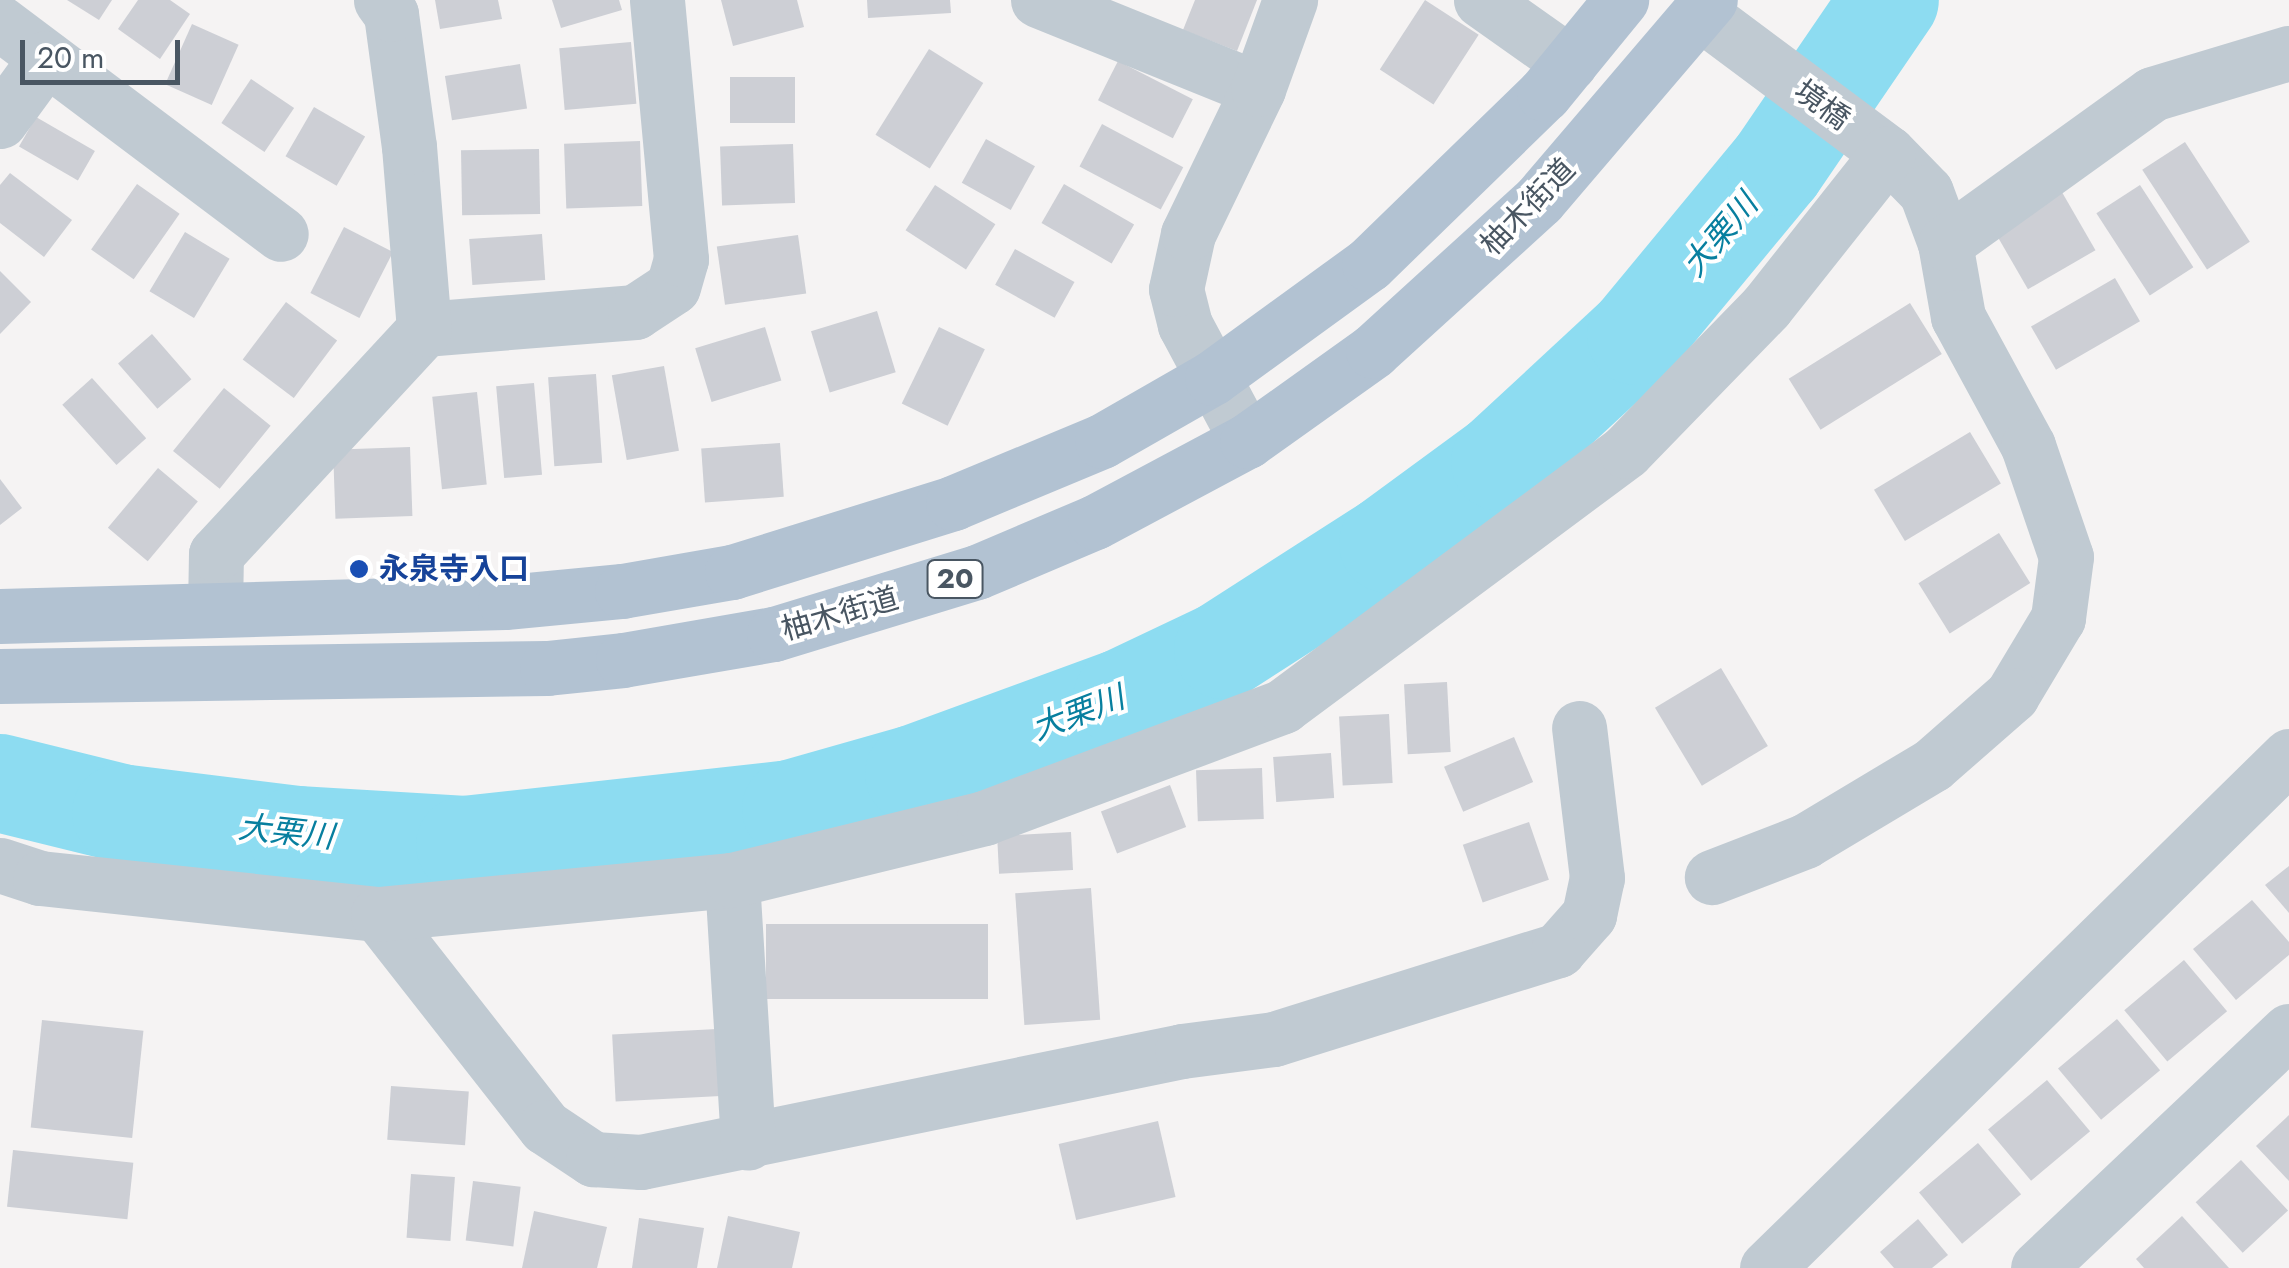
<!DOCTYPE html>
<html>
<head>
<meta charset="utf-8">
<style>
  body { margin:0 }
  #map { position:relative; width:2289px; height:1268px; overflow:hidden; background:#f5f3f3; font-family:Jost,"Noto Sans JP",sans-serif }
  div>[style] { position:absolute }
  .river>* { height:98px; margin:-49px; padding:0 49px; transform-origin:49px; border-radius:49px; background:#8ddcf1 }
  .building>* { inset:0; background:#cdcfd5; transform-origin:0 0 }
  .minor>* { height:55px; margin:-27.5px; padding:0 27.5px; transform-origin:27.5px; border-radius:27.5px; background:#c0cad2 }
  .tertiary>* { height:55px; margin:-27.5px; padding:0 27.5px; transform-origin:27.5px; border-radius:27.5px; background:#c0cad2 }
  .primary>* { height:55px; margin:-27.5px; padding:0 27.5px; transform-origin:27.5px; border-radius:27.5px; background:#b2c2d2 }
  .dots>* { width:28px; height:28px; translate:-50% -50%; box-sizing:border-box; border:5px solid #fff; border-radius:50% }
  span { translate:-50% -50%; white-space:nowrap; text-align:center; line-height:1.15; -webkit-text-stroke:8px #fff; paint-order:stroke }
  .shield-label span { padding:2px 8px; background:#fff; border:2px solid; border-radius:8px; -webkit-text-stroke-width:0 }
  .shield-label { font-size:28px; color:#495662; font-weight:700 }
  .street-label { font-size:30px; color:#495662 }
  .transit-label { font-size:30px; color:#164399; font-weight:700 }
  .left { translate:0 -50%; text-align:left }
  .water-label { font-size:32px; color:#077f9f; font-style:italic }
  .scale { position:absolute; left:20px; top:40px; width:160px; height:45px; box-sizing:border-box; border:5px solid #495662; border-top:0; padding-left:12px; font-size:30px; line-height:35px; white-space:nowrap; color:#495662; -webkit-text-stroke:8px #fff; paint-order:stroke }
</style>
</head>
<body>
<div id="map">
  <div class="river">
    <div style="left:0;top:783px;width:125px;rotate:13.9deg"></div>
    <div style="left:121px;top:813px;width:177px;rotate:7.1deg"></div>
    <div style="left:297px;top:835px;width:168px;rotate:3.4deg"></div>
    <div style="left:465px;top:845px;width:328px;rotate:-6.3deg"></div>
    <div style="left:791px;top:809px;width:128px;rotate:-15.9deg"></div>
    <div style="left:914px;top:774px;width:221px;rotate:-20.1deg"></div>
    <div style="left:1122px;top:698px;width:112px;rotate:-25.4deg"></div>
    <div style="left:1223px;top:650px;width:196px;rotate:-32.7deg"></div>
    <div style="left:1388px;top:544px;width:139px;rotate:-36.2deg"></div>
    <div style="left:1500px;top:462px;width:185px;rotate:-42.8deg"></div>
    <div style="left:1636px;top:336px;width:219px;rotate:-50.4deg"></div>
    <div style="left:1776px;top:167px;width:202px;rotate:-55.7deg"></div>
  </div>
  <div class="building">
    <div style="clip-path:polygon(67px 0,112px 0,99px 20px)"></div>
    <div style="clip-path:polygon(138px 0,170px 0,190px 14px,160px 59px,118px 29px)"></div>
    <div style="clip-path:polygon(435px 0,498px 0,502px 19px,440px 29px)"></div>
    <div style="clip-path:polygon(552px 0,619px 0,622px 10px,561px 28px)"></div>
    <div style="clip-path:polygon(721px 0,797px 0,804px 27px,733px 46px)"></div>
    <div style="clip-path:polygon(867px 0,950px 0,951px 13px,868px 18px)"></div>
    <div style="clip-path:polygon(1195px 0,1257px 0,1237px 51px,1183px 30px)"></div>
    <div style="left:1425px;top:0;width:64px;height:83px;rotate:33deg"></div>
    <div style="left:192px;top:24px;width:51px;height:66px;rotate:24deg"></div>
    <div style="left:631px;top:42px;width:62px;height:72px;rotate:85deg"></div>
    <div style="left:929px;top:49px;width:64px;height:101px;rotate:32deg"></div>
    <div style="left:1118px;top:61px;width:84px;height:44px;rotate:27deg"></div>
    <div style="left:520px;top:64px;width:45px;height:76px;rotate:81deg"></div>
    <div style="left:795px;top:77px;width:46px;height:65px;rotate:90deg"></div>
    <div style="left:251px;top:79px;width:52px;height:53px;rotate:34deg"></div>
    <div style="left:314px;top:107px;width:59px;height:57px;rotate:30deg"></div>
    <div style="left:36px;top:117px;width:68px;height:34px;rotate:30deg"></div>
    <div style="left:1102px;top:124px;width:92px;height:48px;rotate:28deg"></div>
    <div style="left:986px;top:139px;width:56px;height:50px;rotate:29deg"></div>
    <div style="left:640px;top:141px;width:65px;height:76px;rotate:88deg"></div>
    <div style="left:2185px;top:142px;width:119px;height:51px;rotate:57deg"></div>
    <div style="left:793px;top:144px;width:59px;height:73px;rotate:88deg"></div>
    <div style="left:539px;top:149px;width:65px;height:78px;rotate:89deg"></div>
    <div style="clip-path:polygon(10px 173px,72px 220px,44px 257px,0 223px,0 185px)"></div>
    <div style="left:137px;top:184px;width:52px;height:80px;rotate:35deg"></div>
    <div style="left:1064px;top:184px;width:81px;height:45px;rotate:30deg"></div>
    <div style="left:935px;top:185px;width:72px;height:54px;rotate:33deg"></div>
    <div style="left:2140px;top:185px;width:98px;height:52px;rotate:57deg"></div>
    <div style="left:2059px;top:187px;width:73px;height:78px;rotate:60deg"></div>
    <div style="left:344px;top:227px;width:55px;height:74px;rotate:27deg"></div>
    <div style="left:185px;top:232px;width:52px;height:69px;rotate:31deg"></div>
    <div style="left:542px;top:234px;width:46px;height:73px;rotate:86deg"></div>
    <div style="left:798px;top:235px;width:59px;height:82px;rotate:82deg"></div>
    <div style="left:1015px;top:249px;width:68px;height:41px;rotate:29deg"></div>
    <div style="clip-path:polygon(0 271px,31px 302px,0 334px)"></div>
    <div style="left:2115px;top:278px;width:50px;height:97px;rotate:60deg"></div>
    <div style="left:286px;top:302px;width:64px;height:72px;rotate:37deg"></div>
    <div style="left:1910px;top:303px;width:60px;height:143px;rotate:58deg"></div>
    <div style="left:877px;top:311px;width:64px;height:69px;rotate:73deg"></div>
    <div style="left:765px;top:327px;width:56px;height:73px;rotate:73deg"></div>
    <div style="left:939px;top:327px;width:51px;height:85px;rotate:26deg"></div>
    <div style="left:152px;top:334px;width:60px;height:45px;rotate:49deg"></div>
    <div style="left:664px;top:366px;width:86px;height:53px;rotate:80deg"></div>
    <div style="left:596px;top:374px;width:89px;height:48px;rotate:86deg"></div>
    <div style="left:92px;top:378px;width:81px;height:40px;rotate:48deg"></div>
    <div style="left:534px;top:383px;width:92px;height:38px;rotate:85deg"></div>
    <div style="left:224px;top:388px;width:60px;height:81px;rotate:39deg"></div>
    <div style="left:477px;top:392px;width:93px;height:45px;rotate:84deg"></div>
    <div style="left:1970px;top:432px;width:60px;height:112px;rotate:59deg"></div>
    <div style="left:780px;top:443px;width:54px;height:79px;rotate:86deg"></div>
    <div style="left:410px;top:447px;width:69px;height:77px;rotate:88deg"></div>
    <div style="left:158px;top:468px;width:52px;height:78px;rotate:40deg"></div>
    <div style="clip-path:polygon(0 479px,22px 508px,0 525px)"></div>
    <div style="left:1999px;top:533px;width:59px;height:95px;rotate:58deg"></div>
    <div style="left:1721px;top:668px;width:91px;height:77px;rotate:59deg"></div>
    <div style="left:1447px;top:682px;width:70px;height:43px;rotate:87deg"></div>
    <div style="left:1389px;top:714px;width:69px;height:50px;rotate:87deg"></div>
    <div style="left:1514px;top:737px;width:49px;height:76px;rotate:67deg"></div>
    <div style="left:1331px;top:753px;width:45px;height:58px;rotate:86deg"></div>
    <div style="left:1262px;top:768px;width:51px;height:66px;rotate:88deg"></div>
    <div style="left:1170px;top:785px;width:45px;height:74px;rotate:69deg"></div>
    <div style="left:1529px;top:822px;width:61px;height:70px;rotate:71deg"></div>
    <div style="left:1071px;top:832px;width:38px;height:74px;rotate:87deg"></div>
    <div style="clip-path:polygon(2289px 866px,2289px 913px,2265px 885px)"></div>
    <div style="left:1091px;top:888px;width:132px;height:76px;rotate:86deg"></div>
    <div style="clip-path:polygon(2252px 900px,2289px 942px,2289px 955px,2236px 1000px,2193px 949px)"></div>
    <div style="left:766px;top:924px;width:222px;height:75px"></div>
    <div style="left:2184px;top:960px;width:67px;height:78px;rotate:50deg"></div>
    <div style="left:2117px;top:1019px;width:67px;height:77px;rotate:50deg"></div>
    <div style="left:42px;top:1020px;width:102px;height:108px;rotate:6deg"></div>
    <div style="left:717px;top:1029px;width:67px;height:105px;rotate:87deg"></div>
    <div style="left:2047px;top:1080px;width:67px;height:77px;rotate:50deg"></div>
    <div style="left:391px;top:1086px;width:78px;height:54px;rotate:4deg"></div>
    <div style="clip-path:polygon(2289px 1115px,2289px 1181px,2256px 1146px)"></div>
    <div style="left:1158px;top:1121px;width:78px;height:102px;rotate:77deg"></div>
    <div style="left:1978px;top:1143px;width:67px;height:77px;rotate:50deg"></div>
    <div style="left:13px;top:1150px;width:121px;height:57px;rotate:6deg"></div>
    <div style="left:2241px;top:1160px;width:69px;height:62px;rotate:47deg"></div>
    <div style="left:411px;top:1174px;width:44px;height:64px;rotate:4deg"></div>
    <div style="left:473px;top:1181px;width:48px;height:60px;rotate:7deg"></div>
    <div style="clip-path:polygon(534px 1211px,607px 1227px,597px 1268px,522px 1268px)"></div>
    <div style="clip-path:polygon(728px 1216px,800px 1232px,792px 1268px,717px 1268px)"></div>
    <div style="clip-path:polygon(2182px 1216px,2229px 1268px,2144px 1268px,2136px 1259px)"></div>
    <div style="clip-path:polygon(639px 1218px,704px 1228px,697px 1268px,632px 1268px)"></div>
    <div style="clip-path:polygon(1918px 1219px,1948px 1255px,1932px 1268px,1894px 1268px,1880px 1252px)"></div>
  </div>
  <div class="minor">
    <div style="left:1038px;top:0;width:237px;rotate:22deg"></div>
    <div style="left:1481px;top:0;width:109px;rotate:35.3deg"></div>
    <div style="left:1700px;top:13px;width:234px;rotate:36.7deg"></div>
    <div style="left:1888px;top:153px;width:54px;rotate:45.7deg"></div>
    <div style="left:1926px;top:192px;width:54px;rotate:69.6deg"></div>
    <div style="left:1945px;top:243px;width:75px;rotate:80deg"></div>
    <div style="left:1958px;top:317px;width:147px;rotate:61.5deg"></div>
    <div style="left:2028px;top:446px;width:117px;rotate:71.1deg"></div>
    <div style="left:2066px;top:557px;width:62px;rotate:97.5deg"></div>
    <div style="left:2058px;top:618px;width:90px;rotate:120.9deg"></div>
    <div style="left:2012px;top:695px;width:106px;rotate:138.8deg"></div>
    <div style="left:1932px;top:765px;width:148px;rotate:149.1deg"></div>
    <div style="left:1805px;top:841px;width:100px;rotate:158.8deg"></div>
    <div style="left:0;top:23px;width:351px;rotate:36.9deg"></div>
    <div style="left:0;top:121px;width:78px;rotate:-53.9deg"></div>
    <div style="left:1945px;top:243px;width:255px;rotate:-35.7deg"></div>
    <div style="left:2152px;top:94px;width:143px;rotate:-16.7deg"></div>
    <div style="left:424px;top:329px;width:212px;rotate:-4.6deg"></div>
    <div style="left:635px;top:312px;width:45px;rotate:-33.3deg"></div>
    <div style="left:673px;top:287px;width:29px;rotate:-74deg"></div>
    <div style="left:681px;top:259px;width:260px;rotate:-95.3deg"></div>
    <div style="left:215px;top:610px;width:56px;rotate:-89deg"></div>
    <div style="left:216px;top:554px;width:306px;rotate:-47.2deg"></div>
    <div style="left:424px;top:329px;width:183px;rotate:-94.7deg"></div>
    <div style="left:409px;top:147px;width:134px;rotate:-97.7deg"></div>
    <div style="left:391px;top:14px;width:17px;rotate:-126deg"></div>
    <div style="left:0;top:865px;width:42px;rotate:18deg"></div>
    <div style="left:40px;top:878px;width:340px;rotate:6.1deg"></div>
    <div style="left:378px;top:914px;width:271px;rotate:51.9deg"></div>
    <div style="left:545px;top:1127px;width:58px;rotate:33.7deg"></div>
    <div style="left:593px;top:1159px;width:48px;rotate:3.6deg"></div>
    <div style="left:641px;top:1162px;width:552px;rotate:-11.59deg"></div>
    <div style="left:1182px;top:1051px;width:93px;rotate:-7.4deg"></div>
    <div style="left:1274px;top:1039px;width:298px;rotate:-17.4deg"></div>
    <div style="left:1558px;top:950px;width:47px;rotate:-48.5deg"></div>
    <div style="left:1589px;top:915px;width:38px;rotate:-78deg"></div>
    <div style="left:1597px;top:878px;width:151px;rotate:-96.8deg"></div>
    <div style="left:732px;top:880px;width:263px;rotate:86.5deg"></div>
    <div style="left:378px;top:914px;width:356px;rotate:-5.5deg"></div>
    <div style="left:732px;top:880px;width:260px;rotate:-13.8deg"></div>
    <div style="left:984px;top:818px;width:319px;rotate:-20.5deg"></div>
    <div style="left:1283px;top:706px;width:427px;rotate:-36.6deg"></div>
    <div style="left:1626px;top:451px;width:201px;rotate:-45.8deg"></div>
    <div style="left:1766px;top:307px;width:196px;rotate:-51.6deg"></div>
    <div style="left:2038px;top:1268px;width:345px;rotate:-43.4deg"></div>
  </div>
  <div class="tertiary">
    <div style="left:1247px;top:441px;width:132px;rotate:-118.1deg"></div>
    <div style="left:1185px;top:325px;width:37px;rotate:-104deg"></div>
    <div style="left:1176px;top:289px;width:56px;rotate:-77.7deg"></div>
    <div style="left:1188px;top:234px;width:161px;rotate:-64.2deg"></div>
    <div style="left:1258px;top:89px;width:95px;rotate:-70.2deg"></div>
    <div style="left:1767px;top:1268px;width:731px;rotate:-44.45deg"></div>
  </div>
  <div class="primary">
    <div style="left:0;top:616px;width:505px;rotate:-1.59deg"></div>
    <div style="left:505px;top:602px;width:118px;rotate:-5.4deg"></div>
    <div style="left:622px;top:591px;width:112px;rotate:-9.8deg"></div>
    <div style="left:732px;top:572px;width:232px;rotate:-17.3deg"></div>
    <div style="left:953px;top:503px;width:161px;rotate:-22.6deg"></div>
    <div style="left:1102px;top:441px;width:127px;rotate:-29.8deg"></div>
    <div style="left:1212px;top:378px;width:194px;rotate:-36deg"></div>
    <div style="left:1369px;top:264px;width:244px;rotate:-44.2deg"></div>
    <div style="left:1544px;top:94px;width:122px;rotate:-50.7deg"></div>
    <div style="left:0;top:676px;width:547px;rotate:-0.84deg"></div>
    <div style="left:547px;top:668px;width:76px;rotate:-6deg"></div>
    <div style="left:623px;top:660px;width:153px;rotate:-9.8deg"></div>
    <div style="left:774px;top:634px;width:212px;rotate:-17deg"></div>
    <div style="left:977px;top:572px;width:128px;rotate:-23deg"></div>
    <div style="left:1095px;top:522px;width:172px;rotate:-28.1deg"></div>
    <div style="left:1247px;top:441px;width:155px;rotate:-35.5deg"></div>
    <div style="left:1373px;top:351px;width:224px;rotate:-42.3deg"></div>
    <div style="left:1539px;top:200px;width:263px;rotate:-49.5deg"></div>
  </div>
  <div class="dots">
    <div style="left:359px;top:569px;background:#1a4fb4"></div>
  </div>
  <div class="shield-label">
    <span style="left:955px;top:579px">20</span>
  </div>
  <div class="street-label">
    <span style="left:1822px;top:105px;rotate:36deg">境橋</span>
    <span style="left:1528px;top:207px;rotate:-46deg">柚木街道</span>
    <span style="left:840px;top:614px;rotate:-16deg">柚木街道</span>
  </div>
  <div class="transit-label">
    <span class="left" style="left:379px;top:569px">永泉寺入口</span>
  </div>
  <div class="water-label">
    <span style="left:1720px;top:235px;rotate:-50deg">大栗川</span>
    <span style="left:1078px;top:713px;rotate:-21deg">大栗川</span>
    <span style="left:286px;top:832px;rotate:6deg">大栗川</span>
  </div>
  <div class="scale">20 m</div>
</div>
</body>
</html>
